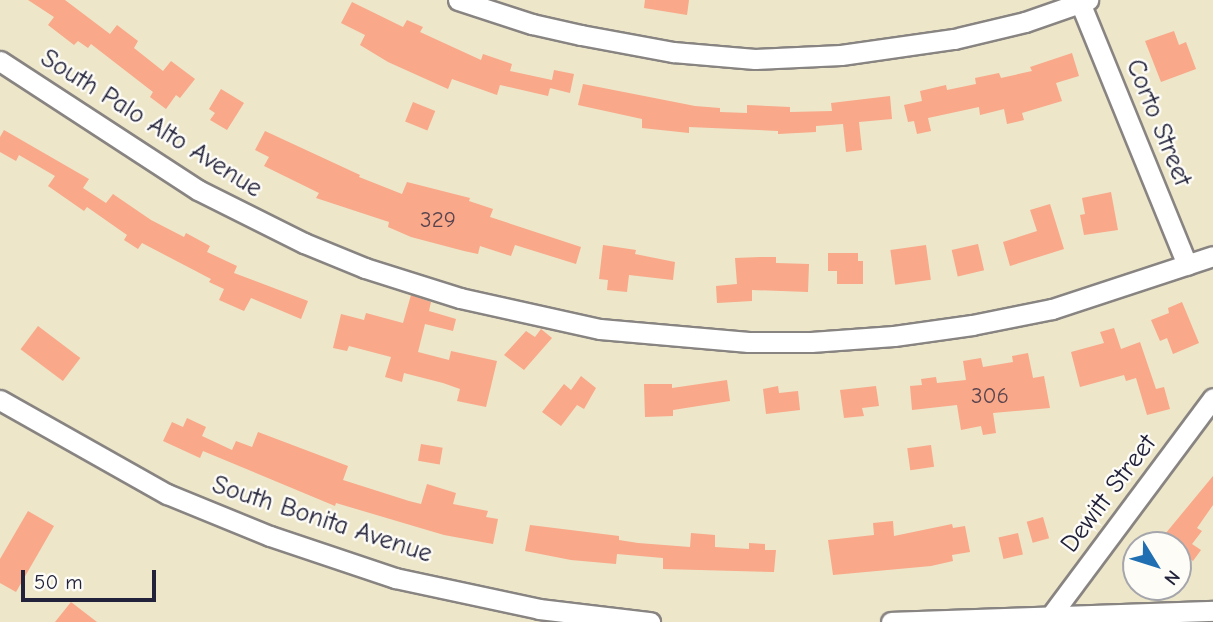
<!DOCTYPE html>
<html>
<head>
<meta charset="utf-8">
<style>
  body { margin:0 }
  #map { position:relative; width:1213px; height:622px; overflow:hidden; background:#ede6c9; font-family:"Comic Neue",sans-serif }
  div>[style] { position:absolute }
  .building>* { inset:0; background:#f9a889; transform-origin:0 0 }
  .roads { filter:drop-shadow(2px 0 #888482) drop-shadow(-2px 0 #888482) drop-shadow(0 2px #888482) drop-shadow(0 -2px #888482) }
  .street>* { height:19px; margin:-9.5px; padding:0 9.5px; transform-origin:9.5px; border-radius:9.5px; background:#fff }
  span { translate:-50% -50%; white-space:nowrap; text-align:center; line-height:1.15; -webkit-text-stroke:5px #fdfcf7; paint-order:stroke }
  .number-label { font-size:23px; color:#58444e }
  .number-label span { -webkit-text-stroke-width:0 }
  .street-label { font-size:26px; color:#22223b }
  .north { position:absolute; left:1122px; top:531px; width:70px; height:70px; box-sizing:border-box; background:#fdfcf7; border:2px solid #a5a5ac; border-radius:50%; rotate:128deg; font-size:19px; font-weight:700; line-height:28px; text-align:center; color:#22223b }
  .north::after { content:''; display:block; margin:auto; width:24px; height:32px; background:#1f6fb2; clip-path:polygon(50% 0,100% 100%,50% 72%,0 100%) }
  .scale { position:absolute; left:21px; top:570px; width:135px; height:32px; box-sizing:border-box; border:4px solid #22223b; border-top:0; padding-left:9px; font-size:21px; line-height:24px; white-space:nowrap; color:#22223b; -webkit-text-stroke:5px #fdfcf7; paint-order:stroke }
</style>
</head>
<body>
<div id="map">
  <div class="building">
    <div style="clip-path:polygon(28px 0,65px 0,110px 34px,117px 25px,138px 41px,134px 48px,163px 71px,171px 61px,195px 79px,180px 98px,176px 95px,166px 109px,150px 97px,153px 92px,91px 44px,88px 48px,78px 41px,74px 45px,48px 25px,54px 17px)"></div>
    <div style="clip-path:polygon(645px 0,689px 0,687px 15px,644px 8px)"></div>
    <div style="clip-path:polygon(352px 2px,403px 27px,407px 20px,423px 27px,420px 32px,481px 60px,483px 54px,512px 64px,510px 71px,552px 80px,554px 70px,574px 74px,570px 93px,550px 88px,551px 84px,548px 96px,500px 85px,497px 95px,452px 79px,448px 89px,388px 62px,360px 45px,365px 35px,341px 23px)"></div>
    <div style="clip-path:polygon(1174px 31px,1179px 45px,1186px 42px,1196px 69px,1161px 82px,1145px 41px)"></div>
    <div style="clip-path:polygon(1072px 53px,1079px 76px,1056px 83px,1062px 101px,1022px 113px,1024px 120px,1007px 124px,1004px 109px,980px 115px,979px 107px,928px 118px,931px 131px,917px 134px,914px 121px,908px 122px,904px 105px,922px 101px,920px 91px,946px 85px,947px 90px,976px 84px,975px 78px,999px 73px,1001px 78px,1032px 71px,1030px 67px)"></div>
    <div style="clip-path:polygon(583px 84px,695px 106px,720px 108px,720px 112px,747px 113px,747px 105px,790px 107px,790px 112px,832px 111px,831px 103px,890px 96px,892px 119px,859px 122px,862px 150px,846px 152px,843px 124px,816px 126px,816px 132px,778px 134px,778px 131px,689px 127px,689px 133px,642px 128px,642px 119px,578px 105px)"></div>
    <div style="clip-path:polygon(221px 89px,244px 103px,227px 130px,210px 120px,215px 113px,209px 109px)"></div>
    <div style="left:413px;top:102px;width:24px;height:21px;rotate:22deg"></div>
    <div style="clip-path:polygon(4px 130px,89px 179px,83px 188px,106px 203px,113px 194px,151px 220px,184px 237px,186px 233px,210px 246px,207px 252px,237px 266px,234px 273px,308px 301px,301px 319px,251px 298px,244px 311px,219px 300px,224px 289px,209px 282px,211px 279px,142px 243px,138px 249px,124px 240px,127px 235px,87px 207px,84px 211px,48px 186px,55px 176px,19px 155px,16px 161px,0 152px,0 137px)"></div>
    <div style="clip-path:polygon(265px 131px,360px 175px,359px 177px,402px 194px,407px 182px,470px 198px,469px 201px,493px 209px,490px 217px,581px 247px,576px 264px,515px 245px,511px 256px,480px 246px,478px 254px,464px 251px,411px 237px,388px 227px,389px 222px,316px 198px,319px 193px,264px 166px,269px 157px,255px 150px)"></div>
    <div style="clip-path:polygon(1111px 192px,1118px 230px,1084px 235px,1080px 215px,1085px 214px,1082px 198px)"></div>
    <div style="clip-path:polygon(1050px 204px,1064px 249px,1010px 266px,1003px 242px,1037px 231px,1030px 210px)"></div>
    <div style="left:978px;top:244px;width:27px;height:27px;rotate:77deg"></div>
    <div style="clip-path:polygon(603px 245px,636px 250px,635px 254px,675px 262px,673px 280px,629px 275px,627px 292px,607px 290px,608px 280px,599px 279px)"></div>
    <div style="left:926px;top:245px;width:35px;height:36px;rotate:82deg"></div>
    <div style="clip-path:polygon(828px 253px,858px 253px,858px 261px,863px 261px,863px 284px,837px 284px,837px 271px,828px 271px)"></div>
    <div style="clip-path:polygon(760px 257px,776px 257px,776px 263px,809px 264px,808px 292px,752px 290px,752px 301px,717px 303px,716px 286px,737px 284px,735px 258px)"></div>
    <div style="clip-path:polygon(411px 295px,431px 302px,429px 311px,456px 319px,453px 331px,425px 324px,418px 352px,449px 360px,451px 351px,497px 361px,486px 407px,457px 401px,460px 389px,443px 383px,404px 373px,402px 382px,385px 377px,391px 357px,349px 346px,347px 351px,333px 348px,341px 314px,364px 320px,366px 313px,403px 323px)"></div>
    <div style="clip-path:polygon(1182px 302px,1199px 343px,1173px 354px,1167px 338px,1160px 341px,1151px 320px,1169px 313px,1168px 308px)"></div>
    <div style="left:38px;top:326px;width:53px;height:29px;rotate:37deg"></div>
    <div style="clip-path:polygon(1114px 328px,1121px 349px,1140px 342px,1156px 389px,1164px 387px,1170px 409px,1147px 415px,1136px 378px,1126px 381px,1124px 375px,1080px 387px,1071px 352px,1104px 343px,1100px 332px)"></div>
    <div style="clip-path:polygon(541px 329px,552px 338px,524px 370px,504px 355px,526px 331px,535px 337px)"></div>
    <div style="clip-path:polygon(1028px 353px,1033px 378px,1044px 376px,1050px 408px,993px 413px,996px 433px,983px 435px,981px 426px,961px 430px,957px 405px,912px 410px,910px 386px,922px 385px,921px 379px,936px 377px,937px 383px,966px 380px,963px 361px,981px 358px,983px 367px,1013px 362px,1012px 356px)"></div>
    <div style="clip-path:polygon(581px 376px,596px 388px,584px 409px,577px 405px,561px 426px,542px 412px,564px 384px,571px 390px)"></div>
    <div style="clip-path:polygon(727px 380px,730px 401px,673px 410px,673px 416px,645px 417px,644px 384px,672px 384px,672px 388px)"></div>
    <div style="clip-path:polygon(778px 386px,779px 393px,798px 391px,800px 410px,766px 414px,763px 389px)"></div>
    <div style="clip-path:polygon(876px 386px,879px 406px,862px 408px,864px 416px,844px 418px,840px 390px)"></div>
    <div style="clip-path:polygon(187px 418px,206px 427px,202px 436px,232px 450px,236px 441px,252px 447px,258px 432px,348px 466px,343px 480px,409px 501px,421px 504px,427px 484px,456px 493px,453px 504px,488px 511px,486px 517px,498px 519px,493px 544px,444px 535px,336px 503px,335px 506px,203px 451px,200px 458px,163px 441px,172px 422px,183px 427px)"></div>
    <div style="left:421px;top:444px;width:22px;height:17px;rotate:10deg"></div>
    <div style="left:931px;top:445px;width:22px;height:24px;rotate:82deg"></div>
    <div style="clip-path:polygon(1213px 476px,1213px 505px,1197px 528px,1202px 531px,1192px 544px,1201px 550px,1193px 561px,1184px 555px,1178px 563px,1178px 545px,1156px 545px)"></div>
    <div style="clip-path:polygon(28px 511px,54px 526px,16px 592px,0 583px,0 559px)"></div>
    <div style="left:1043px;top:517px;width:22px;height:17px;rotate:74deg"></div>
    <div style="clip-path:polygon(893px 521px,894px 536px,952px 524px,953px 528px,965px 526px,970px 552px,952px 555px,953px 561px,931px 566px,833px 575px,828px 540px,874px 535px,873px 523px)"></div>
    <div style="clip-path:polygon(530px 525px,619px 536px,619px 540px,638px 543px,690px 547px,691px 533px,715px 535px,715px 547px,749px 549px,749px 543px,765px 544px,765px 550px,776px 550px,774px 572px,663px 569px,663px 558px,617px 554px,616px 564px,571px 560px,525px 551px)"></div>
    <div style="left:1018px;top:533px;width:22px;height:20px;rotate:77deg"></div>
    <div style="clip-path:polygon(71px 602px,97px 622px,55px 622px)"></div>
  </div>
  <div class="roads">
    <div class="street">
      <div style="left:458px;top:0;width:78px;rotate:18deg"></div>
      <div style="left:532px;top:24px;width:50px;rotate:12.7deg"></div>
      <div style="left:581px;top:35px;width:94px;rotate:10.5deg"></div>
      <div style="left:673px;top:52px;width:82px;rotate:4.9deg"></div>
      <div style="left:755px;top:59px;width:86px;rotate:-2.7deg"></div>
      <div style="left:841px;top:55px;width:114px;rotate:-8.1deg"></div>
      <div style="left:954px;top:39px;width:73px;rotate:-13.5deg"></div>
      <div style="left:1025px;top:22px;width:67px;rotate:-19.2deg"></div>
      <div style="left:1079px;top:0;width:286px;rotate:67.8deg"></div>
      <div style="left:0;top:61px;width:236px;rotate:33.1deg"></div>
      <div style="left:198px;top:190px;width:119px;rotate:26.6deg"></div>
      <div style="left:304px;top:243px;width:66px;rotate:22.3deg"></div>
      <div style="left:365px;top:268px;width:100px;rotate:17.5deg"></div>
      <div style="left:460px;top:298px;width:143px;rotate:12.5deg"></div>
      <div style="left:600px;top:329px;width:149px;rotate:5deg"></div>
      <div style="left:748px;top:342px;width:63px"></div>
      <div style="left:811px;top:342px;width:83px;rotate:-4.1deg"></div>
      <div style="left:894px;top:336px;width:79px;rotate:-8deg"></div>
      <div style="left:972px;top:325px;width:82px;rotate:-11.3deg"></div>
      <div style="left:1052px;top:309px;width:169px;rotate:-18.2deg"></div>
      <div style="left:0;top:400px;width:192px;rotate:29.4deg"></div>
      <div style="left:167px;top:494px;width:111px;rotate:22.2deg"></div>
      <div style="left:270px;top:536px;width:132px;rotate:18.6deg"></div>
      <div style="left:395px;top:578px;width:147px;rotate:12.1deg"></div>
      <div style="left:539px;top:609px;width:112px;rotate:6.7deg"></div>
      <div style="left:891px;top:622px;width:322px;rotate:-2deg"></div>
      <div style="left:1046px;top:622px;width:279px;rotate:-53.3deg"></div>
    </div>
  </div>
  <div class="number-label">
    <span style="left:438px;top:220px">329</span>
    <span style="left:990px;top:396px">306</span>
  </div>
  <div class="street-label">
    <span style="left:1158px;top:123px;rotate:68deg">Corto Street</span>
    <span style="left:151px;top:124px;rotate:32deg">South Palo Alto Avenue</span>
    <span style="left:1109px;top:494px;rotate:-53deg">Dewitt Street</span>
    <span style="left:322px;top:520px;rotate:18deg">South Bonita Avenue</span>
  </div>
  <div class="north">N</div>
  <div class="scale">50 m</div>
</div>
</body>
</html>
